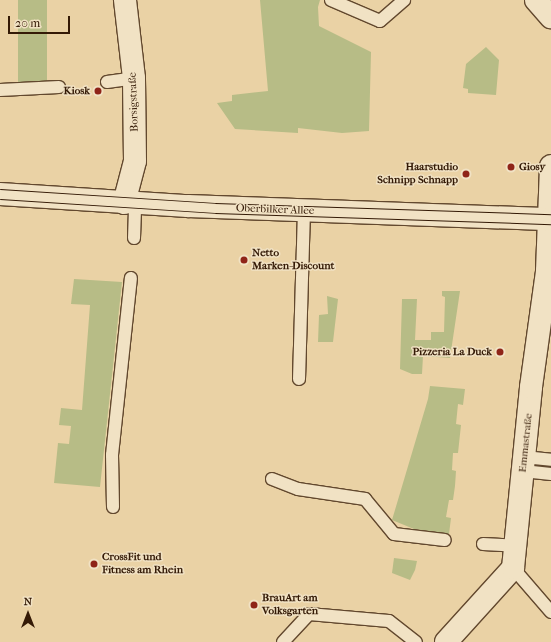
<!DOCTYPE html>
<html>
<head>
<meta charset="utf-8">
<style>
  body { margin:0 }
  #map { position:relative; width:551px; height:642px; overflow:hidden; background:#ead2a5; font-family:"IM FELL French Canon",serif }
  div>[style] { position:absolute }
  .green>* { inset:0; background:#b7bc86; transform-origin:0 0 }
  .roads { filter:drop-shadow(1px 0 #62482e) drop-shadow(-1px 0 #62482e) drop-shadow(0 1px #62482e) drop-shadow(0 -1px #62482e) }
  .service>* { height:12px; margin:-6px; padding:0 6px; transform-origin:6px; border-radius:6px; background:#f1e2c4 }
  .minor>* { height:22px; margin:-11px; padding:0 11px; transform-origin:11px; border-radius:11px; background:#f1e2c4 }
  .secondary>* { height:22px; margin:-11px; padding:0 11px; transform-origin:11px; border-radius:11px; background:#f1e2c4 }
  .tram>* { height:1px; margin:-0.5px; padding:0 0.5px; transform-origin:0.5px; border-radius:0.5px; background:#341a06 }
  .dots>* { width:11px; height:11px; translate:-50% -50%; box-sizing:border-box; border:2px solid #f1e2c4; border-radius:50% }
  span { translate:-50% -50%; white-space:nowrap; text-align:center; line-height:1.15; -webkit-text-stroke:3px #f1e2c4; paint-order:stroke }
  .poi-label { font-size:11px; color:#341a06; font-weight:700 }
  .right { translate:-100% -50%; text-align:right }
  .left { translate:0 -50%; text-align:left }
  .street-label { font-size:11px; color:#341a06 }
  .north { position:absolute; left:8px; top:594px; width:40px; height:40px; -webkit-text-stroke:3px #f1e2c4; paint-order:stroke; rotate:0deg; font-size:11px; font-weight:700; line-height:16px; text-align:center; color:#341a06 }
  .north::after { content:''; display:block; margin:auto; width:14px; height:18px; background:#341a06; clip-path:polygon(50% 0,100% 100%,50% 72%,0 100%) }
  .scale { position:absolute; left:8px; top:16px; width:62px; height:18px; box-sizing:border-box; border:2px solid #341a06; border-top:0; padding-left:5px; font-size:12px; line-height:14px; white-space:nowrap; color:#341a06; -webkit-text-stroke:3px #f1e2c4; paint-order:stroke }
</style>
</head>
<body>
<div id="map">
  <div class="green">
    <div style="left:18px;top:0;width:29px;height:83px"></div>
    <div style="clip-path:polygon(260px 0,320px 0,318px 7px,319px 26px,371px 52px,369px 131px,342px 133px,298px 128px,298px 133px,235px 129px,217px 103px,232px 101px,232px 95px,268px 91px)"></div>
    <div style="clip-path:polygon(486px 47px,499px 60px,496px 95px,468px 93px,468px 89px,463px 88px,466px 64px)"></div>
    <div style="clip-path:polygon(74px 279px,122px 282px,100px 487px,54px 483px,58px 443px,69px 444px,71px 426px,59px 425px,61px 408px,82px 410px,90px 305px,71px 304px)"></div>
    <div style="clip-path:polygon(442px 291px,460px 291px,450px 358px,423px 356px,422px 374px,412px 374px,400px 369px,402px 299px,417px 299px,415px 340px,431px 340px,431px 332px,444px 332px,445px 297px,442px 296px)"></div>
    <div style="clip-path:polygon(327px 296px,338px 299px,333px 342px,318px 342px,319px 315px,328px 314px)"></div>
    <div style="clip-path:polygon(430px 386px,465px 389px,463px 405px,458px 404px,456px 424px,461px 425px,458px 453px,453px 453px,452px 470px,456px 471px,455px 486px,453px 500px,449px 500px,446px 517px,451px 518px,449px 534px,414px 529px,392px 520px,428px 399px)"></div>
    <div style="clip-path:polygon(394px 558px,417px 561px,415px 570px,410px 580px,392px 573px)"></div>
  </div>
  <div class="roads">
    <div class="service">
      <div style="left:331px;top:0;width:53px;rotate:23.2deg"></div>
      <div style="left:380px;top:21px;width:32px;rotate:-41deg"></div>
      <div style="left:107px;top:82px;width:27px;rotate:-8deg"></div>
      <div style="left:0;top:90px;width:59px;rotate:-2.9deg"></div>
      <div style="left:134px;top:238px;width:34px;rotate:-88deg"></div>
      <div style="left:299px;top:379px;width:168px;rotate:-88.3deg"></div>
      <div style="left:524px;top:457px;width:27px;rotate:6deg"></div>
      <div style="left:523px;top:471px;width:28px;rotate:6deg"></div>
      <div style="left:272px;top:479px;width:28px;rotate:21deg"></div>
      <div style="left:298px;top:489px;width:68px;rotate:8.5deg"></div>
      <div style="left:365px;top:499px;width:45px;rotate:50.4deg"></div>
      <div style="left:394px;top:534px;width:51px;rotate:6.7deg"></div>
      <div style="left:113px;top:507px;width:52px;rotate:-91.1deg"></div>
      <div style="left:112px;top:455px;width:178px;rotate:-83.9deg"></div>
      <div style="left:483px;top:544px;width:33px;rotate:3deg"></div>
      <div style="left:513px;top:568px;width:58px;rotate:49.2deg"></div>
      <div style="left:283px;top:642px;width:38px;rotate:-47deg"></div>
      <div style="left:309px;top:614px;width:80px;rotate:5deg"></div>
      <div style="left:389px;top:621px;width:34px;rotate:38deg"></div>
    </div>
    <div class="minor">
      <div style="left:536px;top:0;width:23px;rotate:49deg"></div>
      <div style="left:124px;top:203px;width:43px;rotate:-75.3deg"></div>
      <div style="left:135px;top:161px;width:83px;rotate:-90.7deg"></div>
      <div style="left:134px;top:78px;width:79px;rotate:-96.6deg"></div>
      <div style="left:446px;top:642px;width:100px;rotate:-47.8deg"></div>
      <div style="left:513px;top:568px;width:182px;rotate:-84.3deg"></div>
      <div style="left:531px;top:387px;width:117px;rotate:-82.1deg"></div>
      <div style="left:547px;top:271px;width:105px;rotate:-87.8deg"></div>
    </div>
    <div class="secondary">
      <div style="left:0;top:194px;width:188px;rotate:3.7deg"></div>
      <div style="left:188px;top:206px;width:363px;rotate:2.1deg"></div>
    </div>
  </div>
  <div class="tram">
    <div style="left:0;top:189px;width:215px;rotate:3.7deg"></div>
    <div style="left:215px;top:203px;width:336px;rotate:1.9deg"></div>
    <div style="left:0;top:199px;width:215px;rotate:3.7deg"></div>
    <div style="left:215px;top:213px;width:336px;rotate:1.9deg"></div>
  </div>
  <div class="dots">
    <div style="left:98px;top:91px;background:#8f2418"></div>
    <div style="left:511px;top:167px;background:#8f2418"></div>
    <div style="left:466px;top:174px;background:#8f2418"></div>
    <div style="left:244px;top:260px;background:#8f2418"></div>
    <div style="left:500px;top:352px;background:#8f2418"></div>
    <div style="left:94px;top:564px;background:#8f2418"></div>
    <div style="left:254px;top:605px;background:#8f2418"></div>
  </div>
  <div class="poi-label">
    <span class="right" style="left:90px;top:91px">Kiosk</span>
    <span class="left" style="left:519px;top:167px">Giosy</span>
    <span class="right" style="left:458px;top:174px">Haarstudio<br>Schnipp Schnapp</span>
    <span class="left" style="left:252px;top:260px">Netto<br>Marken-Discount</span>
    <span class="right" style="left:492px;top:352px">Pizzeria La Duck</span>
    <span class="left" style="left:102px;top:564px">CrossFit und<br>Fitness am Rhein</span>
    <span class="left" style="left:262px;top:605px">BrauArt am<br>Volksgarten</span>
  </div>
  <div class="street-label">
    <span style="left:134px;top:102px;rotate:-92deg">Borsigstraße</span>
    <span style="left:275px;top:210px;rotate:2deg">Oberbilker Allee</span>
    <span style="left:526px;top:443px;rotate:-84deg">Emmastraße</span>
  </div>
  <div class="north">N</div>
  <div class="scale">20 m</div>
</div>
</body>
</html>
